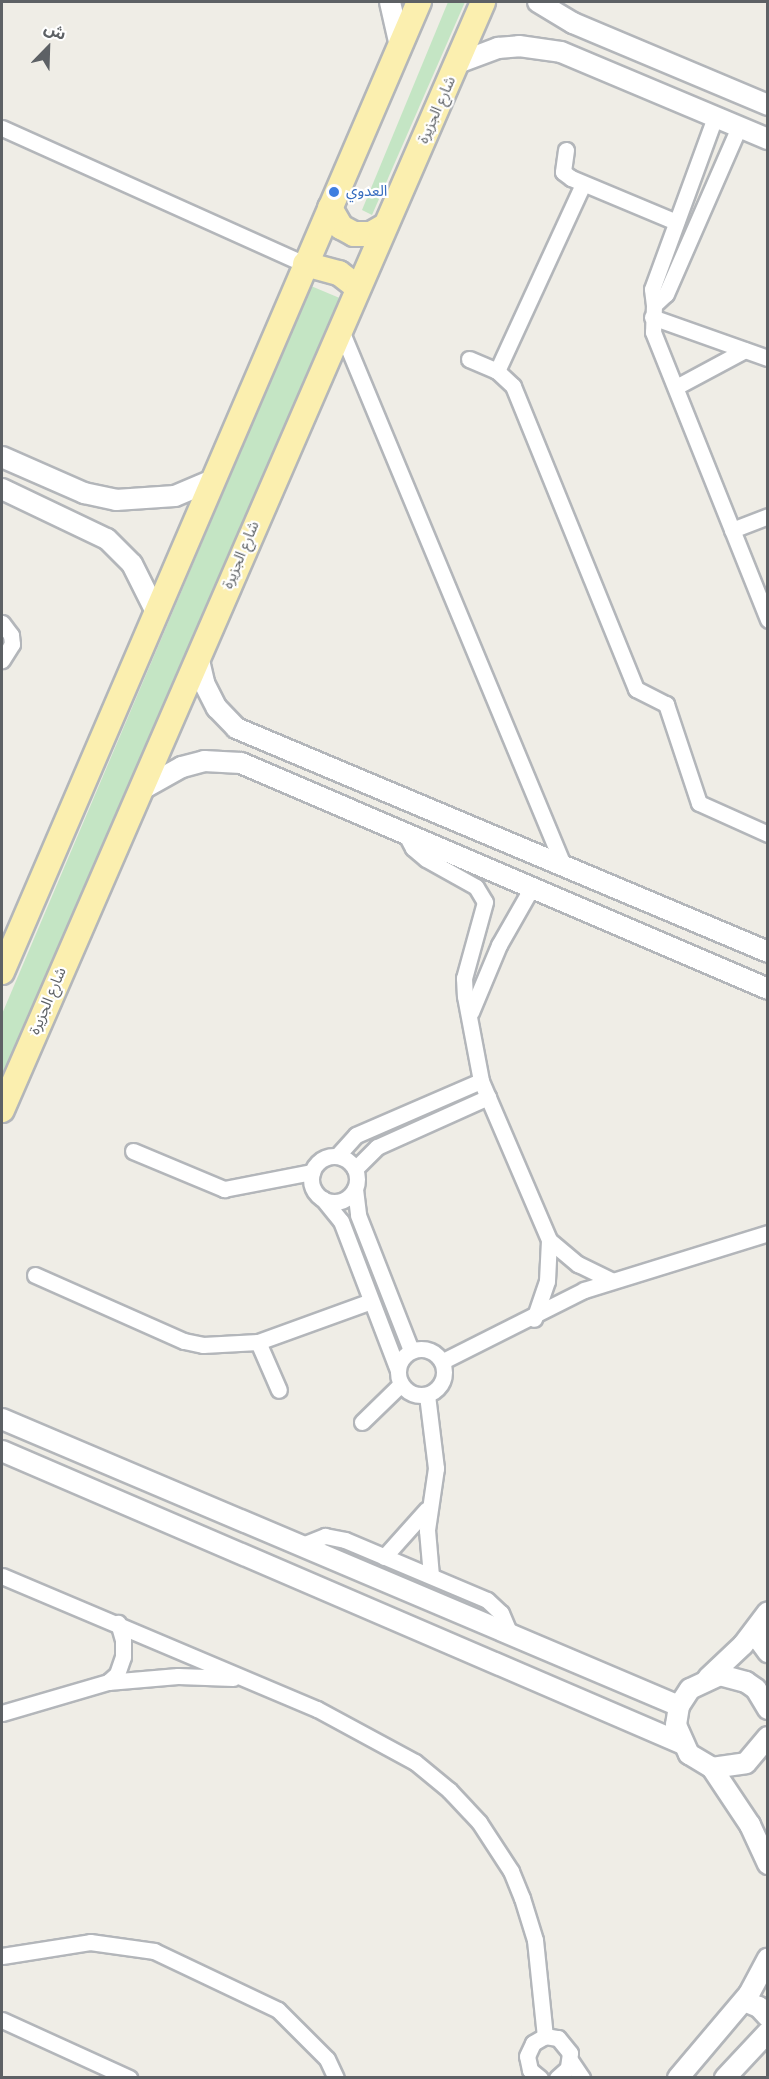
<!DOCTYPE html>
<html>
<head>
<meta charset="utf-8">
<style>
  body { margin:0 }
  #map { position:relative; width:769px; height:2079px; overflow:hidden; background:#efede6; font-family:Raleway,"Noto Sans Arabic",sans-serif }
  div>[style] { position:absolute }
  .green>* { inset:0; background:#c4e5c4 }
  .roads { filter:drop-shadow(2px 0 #b3b6ba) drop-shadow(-2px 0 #b3b6ba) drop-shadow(0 2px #b3b6ba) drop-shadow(0 -2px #b3b6ba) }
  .minor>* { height:15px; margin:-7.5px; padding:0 7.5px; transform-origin:7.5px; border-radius:7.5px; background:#fff }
  .minor>.ring { margin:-7.5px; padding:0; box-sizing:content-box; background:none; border:15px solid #fff; border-radius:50% }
  .tertiary>* { height:20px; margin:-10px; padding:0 10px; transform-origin:10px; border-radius:10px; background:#fff }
  .primary>* { height:24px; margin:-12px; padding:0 12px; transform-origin:12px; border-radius:12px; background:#fbefaf }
  .dots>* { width:16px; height:16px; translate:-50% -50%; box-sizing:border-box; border:3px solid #fff; border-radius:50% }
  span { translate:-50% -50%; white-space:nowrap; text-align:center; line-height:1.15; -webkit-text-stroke:4.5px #fff; paint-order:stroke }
  .street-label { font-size:15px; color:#5d6165 }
  .shop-label { font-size:15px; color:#366cbe }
  .left { translate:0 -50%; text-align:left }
  .frame { position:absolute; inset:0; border:3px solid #5d6165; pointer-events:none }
  .north { position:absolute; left:18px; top:18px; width:60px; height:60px; -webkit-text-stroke:4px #fff; paint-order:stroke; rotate:23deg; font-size:16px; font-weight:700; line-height:24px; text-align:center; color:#5d6165 }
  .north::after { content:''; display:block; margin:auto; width:21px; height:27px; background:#5d6165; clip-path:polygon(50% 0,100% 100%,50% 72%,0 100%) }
</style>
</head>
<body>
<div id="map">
  <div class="green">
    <div style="clip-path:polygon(448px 2px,465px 2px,372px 215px,362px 210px)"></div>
    <div style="clip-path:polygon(311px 286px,342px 299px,2px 1083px,2px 1014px)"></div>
  </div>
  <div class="roads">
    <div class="minor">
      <div style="left:715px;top:117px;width:183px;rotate:110.1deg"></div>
      <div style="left:652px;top:289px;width:16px;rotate:83deg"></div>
      <div style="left:654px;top:305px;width:16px;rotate:-43deg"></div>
      <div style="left:666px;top:294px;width:182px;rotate:-66.4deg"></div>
      <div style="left:2px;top:128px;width:332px;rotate:24.2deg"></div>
      <div style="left:566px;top:150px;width:22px;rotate:98deg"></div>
      <div style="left:563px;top:172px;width:10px;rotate:37deg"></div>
      <div style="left:571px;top:178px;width:114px;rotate:22.7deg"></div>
      <div style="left:654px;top:305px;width:27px;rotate:92deg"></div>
      <div style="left:653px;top:332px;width:310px;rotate:68.2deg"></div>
      <div style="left:652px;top:317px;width:123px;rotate:19.5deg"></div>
      <div style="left:340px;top:328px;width:584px;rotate:67.43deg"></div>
      <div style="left:469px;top:359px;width:30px;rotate:23deg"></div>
      <div style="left:497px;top:371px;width:22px;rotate:43deg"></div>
      <div style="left:513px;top:386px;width:327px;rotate:67.9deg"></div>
      <div style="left:636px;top:689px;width:34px;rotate:27deg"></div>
      <div style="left:666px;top:704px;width:104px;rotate:71.6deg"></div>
      <div style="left:699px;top:803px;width:76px;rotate:24.2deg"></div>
      <div style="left:497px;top:371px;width:206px;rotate:-65.3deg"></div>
      <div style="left:676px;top:387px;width:78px;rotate:-28.2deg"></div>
      <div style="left:732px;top:530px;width:39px;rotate:-21deg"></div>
      <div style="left:2px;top:623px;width:15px;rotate:53deg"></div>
      <div style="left:11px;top:635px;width:9px;rotate:84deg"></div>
      <div style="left:12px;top:644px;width:19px;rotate:122deg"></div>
      <div style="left:405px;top:833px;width:17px;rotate:62deg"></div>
      <div style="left:413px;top:848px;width:17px;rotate:40deg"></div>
      <div style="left:426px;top:859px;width:57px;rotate:29.2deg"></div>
      <div style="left:476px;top:887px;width:17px;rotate:59deg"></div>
      <div style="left:485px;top:902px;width:79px;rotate:105.4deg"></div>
      <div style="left:464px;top:978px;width:18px;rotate:87deg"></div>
      <div style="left:465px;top:996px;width:86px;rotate:79.3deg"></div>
      <div style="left:481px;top:1081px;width:173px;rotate:66.8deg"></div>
      <div style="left:549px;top:1240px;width:41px;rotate:92.8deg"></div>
      <div style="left:547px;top:1281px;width:40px;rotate:108.9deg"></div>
      <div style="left:471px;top:1012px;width:73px;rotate:-67.3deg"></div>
      <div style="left:499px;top:945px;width:64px;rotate:-60.3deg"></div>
      <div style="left:133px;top:1151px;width:99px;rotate:22.7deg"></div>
      <div style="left:224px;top:1189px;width:90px;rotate:-10.9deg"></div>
      <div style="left:337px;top:1156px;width:28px;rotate:-48deg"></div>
      <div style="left:356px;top:1135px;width:136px;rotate:-23.4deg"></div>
      <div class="ring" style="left:311px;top:1156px;width:31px;height:31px"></div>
      <div style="left:355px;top:1169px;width:31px;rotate:-45deg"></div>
      <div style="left:377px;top:1147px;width:122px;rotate:-24.2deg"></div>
      <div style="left:355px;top:1189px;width:26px;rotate:83deg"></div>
      <div style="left:358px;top:1215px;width:145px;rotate:68.6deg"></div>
      <div style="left:323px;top:1199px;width:28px;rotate:51deg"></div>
      <div style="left:341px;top:1221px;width:160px;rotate:69.1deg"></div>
      <div style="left:549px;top:1240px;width:38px;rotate:40deg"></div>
      <div style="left:578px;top:1264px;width:37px;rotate:26deg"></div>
      <div style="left:35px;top:1275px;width:163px;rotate:23.9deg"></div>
      <div style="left:184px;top:1341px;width:19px;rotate:12deg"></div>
      <div style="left:203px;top:1345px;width:55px;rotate:-3.1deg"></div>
      <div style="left:258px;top:1342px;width:120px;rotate:-19.9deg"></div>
      <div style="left:258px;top:1342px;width:52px;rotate:66.4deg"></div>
      <div class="ring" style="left:398px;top:1349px;width:31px;height:31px"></div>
      <div style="left:443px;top:1361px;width:158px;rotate:-26.7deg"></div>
      <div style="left:584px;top:1290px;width:193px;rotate:-17.2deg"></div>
      <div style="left:427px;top:1395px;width:74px;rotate:83deg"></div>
      <div style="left:436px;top:1468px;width:63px;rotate:98.3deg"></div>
      <div style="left:427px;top:1530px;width:46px;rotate:85deg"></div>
      <div style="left:362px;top:1422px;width:54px;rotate:-44.3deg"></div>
      <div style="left:300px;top:1546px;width:27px;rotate:-22deg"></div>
      <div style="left:325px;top:1536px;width:20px;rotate:11deg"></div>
      <div style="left:345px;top:1540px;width:154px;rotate:22.9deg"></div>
      <div style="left:487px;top:1600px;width:19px;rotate:43deg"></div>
      <div style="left:501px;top:1613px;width:23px;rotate:67deg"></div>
      <div style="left:384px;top:1557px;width:64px;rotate:-48.1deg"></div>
      <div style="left:2px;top:1576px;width:342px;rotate:22.9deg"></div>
      <div style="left:317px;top:1709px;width:111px;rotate:28.4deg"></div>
      <div style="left:415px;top:1762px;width:44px;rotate:39.5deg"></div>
      <div style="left:449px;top:1790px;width:44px;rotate:46.8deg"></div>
      <div style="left:479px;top:1822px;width:59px;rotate:56.9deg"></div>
      <div style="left:511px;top:1871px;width:29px;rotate:68deg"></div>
      <div style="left:522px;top:1898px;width:44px;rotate:72.8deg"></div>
      <div style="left:535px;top:1940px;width:97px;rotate:84.1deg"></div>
      <div style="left:108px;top:1682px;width:12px;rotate:-42deg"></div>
      <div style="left:117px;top:1674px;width:18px;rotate:-71deg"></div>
      <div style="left:123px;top:1657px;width:17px;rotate:-90deg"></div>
      <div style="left:123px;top:1640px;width:18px;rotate:-106deg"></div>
      <div style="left:2px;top:1713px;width:110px;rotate:-16.3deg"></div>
      <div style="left:108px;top:1682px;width:70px;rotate:-4.9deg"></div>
      <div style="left:178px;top:1676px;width:55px;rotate:2.1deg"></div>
      <div style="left:2px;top:1956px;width:89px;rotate:-9deg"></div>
      <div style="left:90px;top:1942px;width:65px;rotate:8deg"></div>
      <div style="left:154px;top:1951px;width:137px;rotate:25.4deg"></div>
      <div style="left:278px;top:2010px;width:69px;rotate:45deg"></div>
      <div style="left:327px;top:2059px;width:21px;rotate:65deg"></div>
      <div style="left:2px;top:2020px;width:140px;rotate:24.5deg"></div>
      <div style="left:570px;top:2060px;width:22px;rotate:56deg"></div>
      <div style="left:540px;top:2078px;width:13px;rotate:-141deg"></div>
      <div style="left:530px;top:2070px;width:14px;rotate:-102deg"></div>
      <div style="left:527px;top:2056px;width:14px;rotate:-65deg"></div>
      <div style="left:533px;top:2043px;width:14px;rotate:-30deg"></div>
      <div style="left:545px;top:2036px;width:13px;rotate:9deg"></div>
      <div style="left:558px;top:2038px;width:19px;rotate:51deg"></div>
      <div style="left:570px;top:2053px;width:15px;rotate:98deg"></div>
      <div style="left:568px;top:2068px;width:15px;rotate:138deg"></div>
    </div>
    <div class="tertiary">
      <div style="left:390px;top:2px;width:45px;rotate:77.2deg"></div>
      <div style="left:538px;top:2px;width:41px;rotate:31deg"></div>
      <div style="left:573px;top:23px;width:212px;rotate:22.8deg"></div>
      <div style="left:458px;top:63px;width:43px;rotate:-20.6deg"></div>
      <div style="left:498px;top:48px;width:21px;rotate:-5deg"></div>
      <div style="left:519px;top:46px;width:42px;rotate:8.1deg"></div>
      <div style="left:561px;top:52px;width:225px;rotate:22.8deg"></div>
      <div style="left:2px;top:457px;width:90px;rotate:23.7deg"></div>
      <div style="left:84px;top:493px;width:33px;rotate:12deg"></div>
      <div style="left:116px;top:500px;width:59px;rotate:-3.9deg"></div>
      <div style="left:175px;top:496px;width:39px;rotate:-23deg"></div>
      <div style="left:2px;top:489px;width:116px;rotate:25.5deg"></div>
      <div style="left:107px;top:539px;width:35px;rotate:45deg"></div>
      <div style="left:132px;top:564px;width:54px;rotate:63.4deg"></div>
      <div style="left:198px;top:656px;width:28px;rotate:77deg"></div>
      <div style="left:204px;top:683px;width:28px;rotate:63deg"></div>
      <div style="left:217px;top:708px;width:28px;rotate:46deg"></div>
      <div style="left:236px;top:728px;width:577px;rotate:22.83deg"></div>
      <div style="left:139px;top:791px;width:49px;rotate:-29.2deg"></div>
      <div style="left:182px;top:767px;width:23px;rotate:-15deg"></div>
      <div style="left:204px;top:761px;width:37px;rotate:3deg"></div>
      <div style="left:241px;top:763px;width:573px;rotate:23.21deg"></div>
      <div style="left:2px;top:1419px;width:735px;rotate:22.97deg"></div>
      <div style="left:2px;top:1451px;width:739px;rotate:23.27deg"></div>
      <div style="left:759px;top:1626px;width:15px;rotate:86deg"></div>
      <div style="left:760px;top:1641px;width:14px;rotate:54deg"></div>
      <div style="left:708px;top:1678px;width:48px;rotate:-43.3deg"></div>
      <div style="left:743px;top:1645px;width:41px;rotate:-52.9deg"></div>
      <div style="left:768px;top:1709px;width:23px;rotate:-121deg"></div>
      <div style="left:756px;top:1689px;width:12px;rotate:-145deg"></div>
      <div style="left:746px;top:1682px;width:27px;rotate:-165deg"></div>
      <div style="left:720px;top:1675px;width:33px;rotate:155deg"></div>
      <div style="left:690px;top:1689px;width:20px;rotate:123deg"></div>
      <div style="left:679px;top:1706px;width:19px;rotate:99deg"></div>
      <div style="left:676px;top:1725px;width:32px;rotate:66deg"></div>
      <div style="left:689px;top:1754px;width:27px;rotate:31deg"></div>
      <div style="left:712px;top:1768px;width:34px;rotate:-8deg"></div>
      <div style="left:746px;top:1763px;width:34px;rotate:-50deg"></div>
      <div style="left:712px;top:1768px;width:69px;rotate:56.3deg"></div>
      <div style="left:750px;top:1825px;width:43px;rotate:65.2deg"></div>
      <div style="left:744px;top:2001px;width:16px;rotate:22deg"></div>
      <div style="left:759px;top:2007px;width:13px;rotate:48deg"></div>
      <div style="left:678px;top:2078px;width:110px;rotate:-49.8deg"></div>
      <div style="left:749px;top:1994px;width:40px;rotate:-62deg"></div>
      <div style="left:725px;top:2078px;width:63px;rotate:-46.9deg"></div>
    </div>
    <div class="primary">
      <div style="left:330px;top:208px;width:22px;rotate:60deg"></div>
      <div style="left:341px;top:227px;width:15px;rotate:28deg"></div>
      <div style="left:354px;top:234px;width:17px"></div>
      <div style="left:371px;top:234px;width:16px;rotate:-30deg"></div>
      <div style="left:305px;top:264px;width:35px;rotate:15deg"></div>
      <div style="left:339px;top:273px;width:24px;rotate:38deg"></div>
      <div style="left:2px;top:972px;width:1056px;rotate:-66.74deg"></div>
      <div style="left:2px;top:1110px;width:1208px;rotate:-66.53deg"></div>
    </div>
  </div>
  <div class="dots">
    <div style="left:334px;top:192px;background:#3f7fe0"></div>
  </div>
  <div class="street-label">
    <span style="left:437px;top:110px;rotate:-66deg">شارع الجزيرة</span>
    <span style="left:241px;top:555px;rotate:-67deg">شارع الجزيرة</span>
    <span style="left:48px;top:1001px;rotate:-67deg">شارع الجزيرة</span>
  </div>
  <div class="shop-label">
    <span class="left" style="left:346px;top:192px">العدوي</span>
  </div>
  <div class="frame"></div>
  <div class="north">ش</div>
</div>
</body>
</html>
